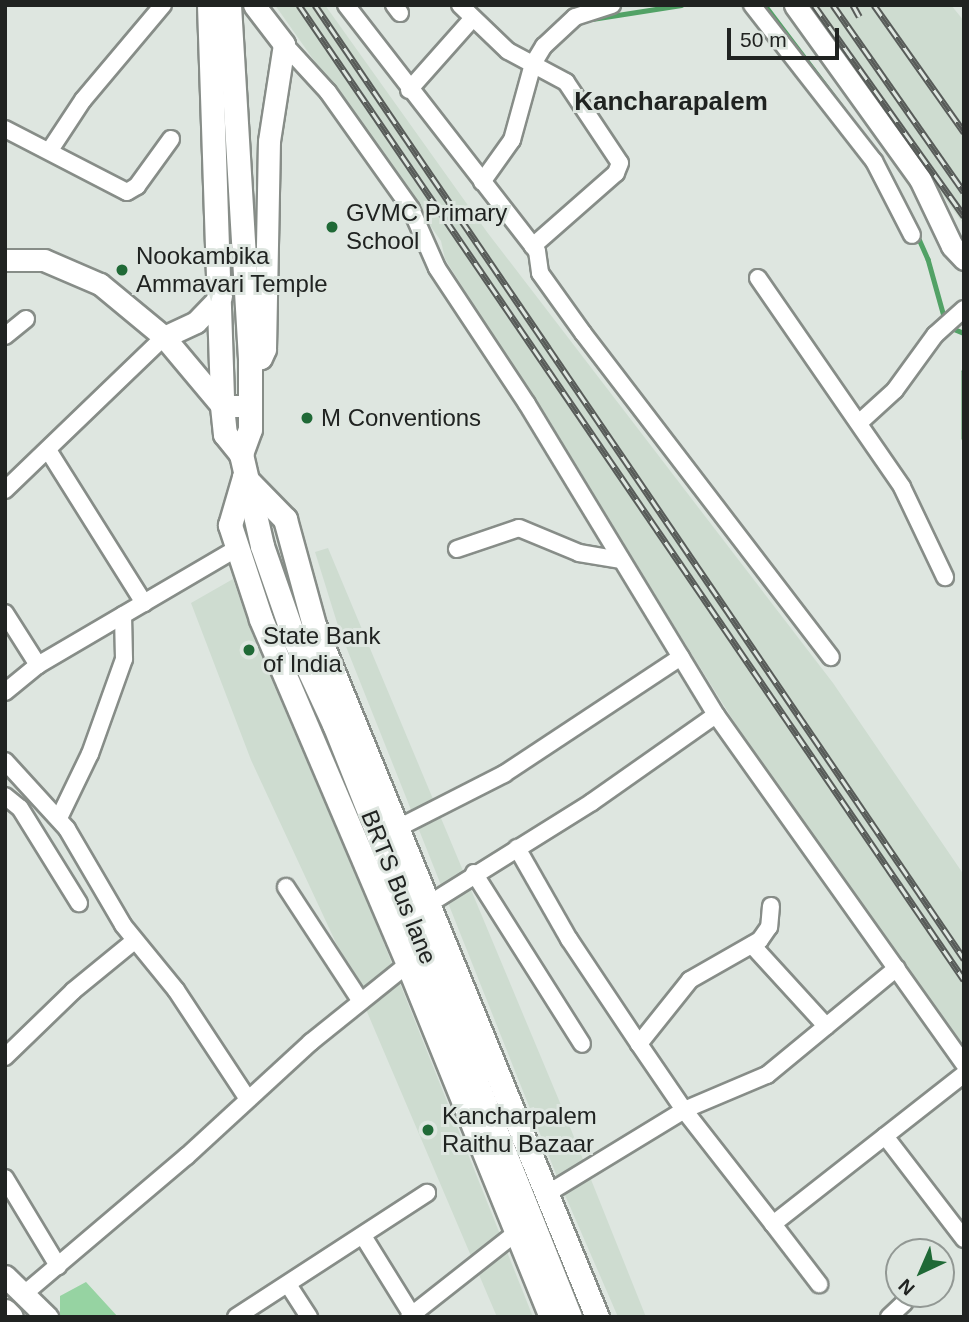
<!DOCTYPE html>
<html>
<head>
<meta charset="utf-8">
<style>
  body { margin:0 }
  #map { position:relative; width:969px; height:1322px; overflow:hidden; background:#dee6e0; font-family:Arial,sans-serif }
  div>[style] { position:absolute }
  .built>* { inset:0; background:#cedcd0 }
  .green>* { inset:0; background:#96d3a2 }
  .stream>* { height:4.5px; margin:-2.25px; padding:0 2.25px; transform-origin:2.25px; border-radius:2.25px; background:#52a266 }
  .roads { filter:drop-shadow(2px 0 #878d88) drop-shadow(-2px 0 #878d88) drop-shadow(0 2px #878d88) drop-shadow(0 -2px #878d88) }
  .street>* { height:16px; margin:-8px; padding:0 8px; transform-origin:8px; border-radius:8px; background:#fff }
  .secondary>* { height:21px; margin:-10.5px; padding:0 10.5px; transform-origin:10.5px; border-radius:10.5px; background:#fff }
  .primary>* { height:23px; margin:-11.5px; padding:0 11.5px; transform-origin:11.5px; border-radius:11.5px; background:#fff }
  .rail>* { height:7px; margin-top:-3.5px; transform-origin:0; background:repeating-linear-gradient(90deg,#dee6e0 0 13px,#585c59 0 26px); box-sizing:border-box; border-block:2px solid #585c59 }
  .dots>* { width:19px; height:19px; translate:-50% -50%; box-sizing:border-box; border:4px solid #dee6e0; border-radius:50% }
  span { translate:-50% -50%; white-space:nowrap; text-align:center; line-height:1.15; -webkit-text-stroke:6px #dee6e0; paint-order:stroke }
  .poi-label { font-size:24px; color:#202321 }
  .left { translate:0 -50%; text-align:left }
  .street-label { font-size:24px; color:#202321 }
  .neighbourhood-label { font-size:26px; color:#202321; font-weight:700 }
  .frame { position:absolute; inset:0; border:7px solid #202321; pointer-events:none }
  .north { position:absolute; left:885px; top:1238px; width:70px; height:70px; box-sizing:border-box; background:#dee6e0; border:2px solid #929894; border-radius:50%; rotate:224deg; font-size:19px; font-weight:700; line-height:28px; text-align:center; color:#202321 }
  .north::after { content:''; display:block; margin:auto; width:24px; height:32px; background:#1f6936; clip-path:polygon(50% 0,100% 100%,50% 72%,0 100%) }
  .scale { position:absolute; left:727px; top:28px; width:112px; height:32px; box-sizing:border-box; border:4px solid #202321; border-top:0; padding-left:9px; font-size:21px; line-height:24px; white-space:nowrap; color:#202321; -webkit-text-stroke:5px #dee6e0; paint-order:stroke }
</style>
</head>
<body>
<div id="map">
  <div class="built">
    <div style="clip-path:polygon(275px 5px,325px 5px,487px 232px,833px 683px,964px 875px,964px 1051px,743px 736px,445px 259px,441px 241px)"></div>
    <div style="clip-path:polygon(807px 5px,951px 5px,964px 21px,964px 225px)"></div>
    <div style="clip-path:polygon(328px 548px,566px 1117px,646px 1317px,618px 1317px,558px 1179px,339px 629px,315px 552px)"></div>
    <div style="clip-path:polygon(233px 579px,254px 639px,371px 911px,533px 1317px,497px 1317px,356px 986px,251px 760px,191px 603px)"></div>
  </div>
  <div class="green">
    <div style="clip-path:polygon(86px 1282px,118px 1317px,119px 1317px,60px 1317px,60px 1296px)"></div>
  </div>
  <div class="stream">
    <div style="left:765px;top:5px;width:133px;rotate:53deg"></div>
    <div style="left:592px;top:19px;width:90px;rotate:-8.9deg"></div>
    <div style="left:899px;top:194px;width:71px;rotate:66deg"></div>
    <div style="left:928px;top:259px;width:63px;rotate:74.4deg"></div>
    <div style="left:949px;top:327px;width:16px;rotate:22deg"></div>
    <div style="left:964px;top:371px;width:67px;rotate:90deg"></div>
  </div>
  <div class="roads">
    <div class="street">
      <div style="left:346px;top:5px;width:311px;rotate:52.2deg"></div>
      <div style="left:537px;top:251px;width:22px;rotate:82deg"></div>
      <div style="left:540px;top:273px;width:74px;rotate:54.4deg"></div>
      <div style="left:583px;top:333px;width:408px;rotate:52.6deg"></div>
      <div style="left:394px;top:5px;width:10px;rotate:53deg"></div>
      <div style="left:460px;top:5px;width:66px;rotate:43.8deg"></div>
      <div style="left:508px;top:51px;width:66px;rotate:28.1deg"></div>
      <div style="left:566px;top:82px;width:97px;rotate:56.3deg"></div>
      <div style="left:620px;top:163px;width:11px;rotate:112deg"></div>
      <div style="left:616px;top:173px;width:111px;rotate:138.7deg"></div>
      <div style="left:752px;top:5px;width:198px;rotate:52deg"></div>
      <div style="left:874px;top:161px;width:83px;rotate:62.8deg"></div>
      <div style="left:284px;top:44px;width:65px;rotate:47.5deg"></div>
      <div style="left:328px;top:92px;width:143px;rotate:54.6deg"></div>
      <div style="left:411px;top:209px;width:64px;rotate:66.2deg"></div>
      <div style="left:437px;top:268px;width:163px;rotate:56.5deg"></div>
      <div style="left:527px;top:404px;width:364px;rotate:58.7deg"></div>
      <div style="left:716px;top:715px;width:428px;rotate:54.6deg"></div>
      <div style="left:409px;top:90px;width:95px;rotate:-48.4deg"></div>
      <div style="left:5px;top:129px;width:137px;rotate:27.3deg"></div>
      <div style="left:127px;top:192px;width:12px;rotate:-31deg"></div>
      <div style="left:137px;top:186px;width:58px;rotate:-54.1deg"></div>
      <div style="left:50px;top:150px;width:60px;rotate:-56.6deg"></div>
      <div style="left:83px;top:100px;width:124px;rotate:-49.9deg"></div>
      <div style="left:482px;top:182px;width:52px;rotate:-54.5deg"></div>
      <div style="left:512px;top:140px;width:79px;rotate:-74.6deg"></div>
      <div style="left:533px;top:64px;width:21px;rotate:-59deg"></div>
      <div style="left:544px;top:46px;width:42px;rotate:-43.1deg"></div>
      <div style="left:575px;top:17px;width:39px;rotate:-18deg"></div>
      <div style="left:758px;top:278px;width:254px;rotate:55.4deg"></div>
      <div style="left:902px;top:487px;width:100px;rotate:64.5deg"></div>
      <div style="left:5px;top:336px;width:27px;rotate:-39deg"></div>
      <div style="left:860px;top:422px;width:47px;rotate:-42.4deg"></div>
      <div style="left:895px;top:390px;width:68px;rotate:-54deg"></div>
      <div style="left:935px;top:335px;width:39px;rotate:-42deg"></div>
      <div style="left:48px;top:450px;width:181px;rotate:57.9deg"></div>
      <div style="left:5px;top:490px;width:221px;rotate:-43.9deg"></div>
      <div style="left:457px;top:549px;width:65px;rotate:-18.7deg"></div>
      <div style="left:519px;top:528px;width:65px;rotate:22.6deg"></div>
      <div style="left:579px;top:553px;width:43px;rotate:9.5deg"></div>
      <div style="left:5px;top:613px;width:62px;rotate:57.6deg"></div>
      <div style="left:5px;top:692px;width:43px;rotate:-39.3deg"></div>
      <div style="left:38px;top:665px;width:229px;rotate:-30.4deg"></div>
      <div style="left:5px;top:761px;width:92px;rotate:47.6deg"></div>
      <div style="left:67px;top:829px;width:111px;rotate:59.7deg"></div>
      <div style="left:123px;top:925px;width:84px;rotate:50.8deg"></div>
      <div style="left:176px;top:990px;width:131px;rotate:56.6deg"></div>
      <div style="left:5px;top:796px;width:19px;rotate:39deg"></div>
      <div style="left:20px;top:808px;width:112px;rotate:58.2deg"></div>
      <div style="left:59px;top:818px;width:71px;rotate:-64.2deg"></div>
      <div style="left:90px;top:754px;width:101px;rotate:-70.3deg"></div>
      <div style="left:124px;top:659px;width:44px;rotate:-91.3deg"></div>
      <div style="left:400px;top:827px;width:117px;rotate:-27deg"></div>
      <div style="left:504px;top:774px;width:212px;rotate:-33.5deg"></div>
      <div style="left:517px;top:848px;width:105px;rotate:60.3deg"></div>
      <div style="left:569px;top:939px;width:126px;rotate:56.3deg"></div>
      <div style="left:474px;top:873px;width:202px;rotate:57.7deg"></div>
      <div style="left:286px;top:887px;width:135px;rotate:56.8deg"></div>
      <div style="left:429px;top:904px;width:192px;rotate:-32deg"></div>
      <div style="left:592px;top:802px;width:151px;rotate:-35.1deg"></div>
      <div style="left:771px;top:906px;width:21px;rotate:95deg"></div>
      <div style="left:769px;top:927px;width:16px;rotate:125deg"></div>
      <div style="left:760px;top:940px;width:81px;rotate:150.3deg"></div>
      <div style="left:690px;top:980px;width:82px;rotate:128.6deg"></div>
      <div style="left:639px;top:1044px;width:80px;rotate:55.7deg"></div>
      <div style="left:684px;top:1110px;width:90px;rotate:-22.9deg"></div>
      <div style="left:767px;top:1075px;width:168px;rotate:-39.5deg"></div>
      <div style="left:752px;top:945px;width:110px;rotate:47.6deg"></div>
      <div style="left:5px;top:1057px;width:95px;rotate:-44.1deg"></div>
      <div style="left:73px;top:991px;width:79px;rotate:-39.3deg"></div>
      <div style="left:885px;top:1136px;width:130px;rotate:52.5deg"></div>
      <div style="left:5px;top:1178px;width:103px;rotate:58.9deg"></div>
      <div style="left:545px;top:1195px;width:163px;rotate:-31.4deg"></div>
      <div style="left:684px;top:1110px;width:145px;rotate:52deg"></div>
      <div style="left:773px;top:1224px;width:243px;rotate:-38.1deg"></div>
      <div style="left:773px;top:1224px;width:76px;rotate:52.5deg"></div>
      <div style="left:363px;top:1236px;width:93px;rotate:58.2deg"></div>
      <div style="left:289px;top:1286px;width:37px;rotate:57deg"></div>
      <div style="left:24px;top:1294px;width:214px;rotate:-40.3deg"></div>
      <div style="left:187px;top:1156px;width:168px;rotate:-42.6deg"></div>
      <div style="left:311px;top:1042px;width:124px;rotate:-38.8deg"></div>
      <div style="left:236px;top:1317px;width:228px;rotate:-33deg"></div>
      <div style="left:409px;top:1317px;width:137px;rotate:-38.2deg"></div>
      <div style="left:889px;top:1317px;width:21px;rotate:-43deg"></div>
    </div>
    <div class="secondary">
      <div style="left:795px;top:5px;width:214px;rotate:54.3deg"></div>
      <div style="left:920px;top:179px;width:74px;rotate:64.5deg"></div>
      <div style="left:952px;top:246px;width:18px;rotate:47deg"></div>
      <div style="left:5px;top:260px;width:39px"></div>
      <div style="left:44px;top:260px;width:61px;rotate:23.2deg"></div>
      <div style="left:100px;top:284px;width:83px;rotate:39.6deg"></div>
      <div style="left:164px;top:337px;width:90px;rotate:50deg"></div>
      <div style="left:222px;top:406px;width:27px"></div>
      <div style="left:164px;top:337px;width:35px;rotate:-25deg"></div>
      <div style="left:196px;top:322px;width:36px;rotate:-46deg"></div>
      <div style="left:250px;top:361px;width:11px;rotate:-15deg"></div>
      <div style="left:261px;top:358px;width:10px;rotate:-66deg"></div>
      <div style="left:265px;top:349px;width:208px;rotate:-88.9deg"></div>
      <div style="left:269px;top:141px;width:98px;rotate:-81.2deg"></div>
      <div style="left:284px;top:44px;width:49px;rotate:-127.6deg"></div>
      <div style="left:5px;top:1276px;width:59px;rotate:44.3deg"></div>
    </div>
    <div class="primary">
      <div style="left:209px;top:5px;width:401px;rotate:88.1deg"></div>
      <div style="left:222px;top:406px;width:28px;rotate:84deg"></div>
      <div style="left:225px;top:434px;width:26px;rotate:51deg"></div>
      <div style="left:229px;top:5px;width:357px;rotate:86.6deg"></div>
      <div style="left:250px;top:361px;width:68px;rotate:90deg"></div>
      <div style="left:250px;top:429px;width:27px;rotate:110deg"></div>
      <div style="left:241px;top:454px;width:94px;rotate:77.1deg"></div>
      <div style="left:262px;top:546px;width:97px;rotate:70.8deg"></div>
      <div style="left:294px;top:638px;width:95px;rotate:65.1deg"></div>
      <div style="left:334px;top:724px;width:638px;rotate:68.3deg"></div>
      <div style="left:5px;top:1311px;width:8px;rotate:45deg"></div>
      <div style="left:551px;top:1317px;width:381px;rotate:-112.1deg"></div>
      <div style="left:408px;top:964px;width:375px;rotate:-113.1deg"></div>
      <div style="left:261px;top:619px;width:99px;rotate:-108.3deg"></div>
      <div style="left:230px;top:525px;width:50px;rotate:-73.7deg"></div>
      <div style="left:244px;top:477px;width:59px;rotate:45.7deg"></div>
      <div style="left:285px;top:519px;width:110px;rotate:74.7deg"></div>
      <div style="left:314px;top:625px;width:748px;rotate:67.76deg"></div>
    </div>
  </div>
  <div class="rail">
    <div style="left:299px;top:5px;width:1180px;rotate:55.7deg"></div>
    <div style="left:315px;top:5px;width:1154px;rotate:55.77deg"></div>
    <div style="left:814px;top:5px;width:259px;rotate:54.6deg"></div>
    <div style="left:833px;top:5px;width:228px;rotate:55deg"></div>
    <div style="left:853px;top:5px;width:13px;rotate:61deg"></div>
    <div style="left:874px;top:5px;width:156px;rotate:54.7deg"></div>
  </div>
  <div class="dots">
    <div style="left:332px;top:227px;background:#1f6936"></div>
    <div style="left:122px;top:270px;background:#1f6936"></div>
    <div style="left:307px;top:418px;background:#1f6936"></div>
    <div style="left:249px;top:650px;background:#1f6936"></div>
    <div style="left:428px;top:1130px;background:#1f6936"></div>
  </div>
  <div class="poi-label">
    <span class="left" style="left:346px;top:227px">GVMC Primary<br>School</span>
    <span class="left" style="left:136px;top:270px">Nookambika<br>Ammavari Temple</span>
    <span class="left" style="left:321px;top:418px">M Conventions</span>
    <span class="left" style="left:263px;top:650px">State Bank<br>of India</span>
    <span class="left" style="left:442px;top:1130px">Kancharpalem<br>Raithu Bazaar</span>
  </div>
  <div class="street-label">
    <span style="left:399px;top:887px;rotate:68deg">BRTS Bus lane</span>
  </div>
  <div class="neighbourhood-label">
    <span style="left:671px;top:102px">Kancharapalem</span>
  </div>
  <div class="frame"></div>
  <div class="north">N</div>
  <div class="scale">50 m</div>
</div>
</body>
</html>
